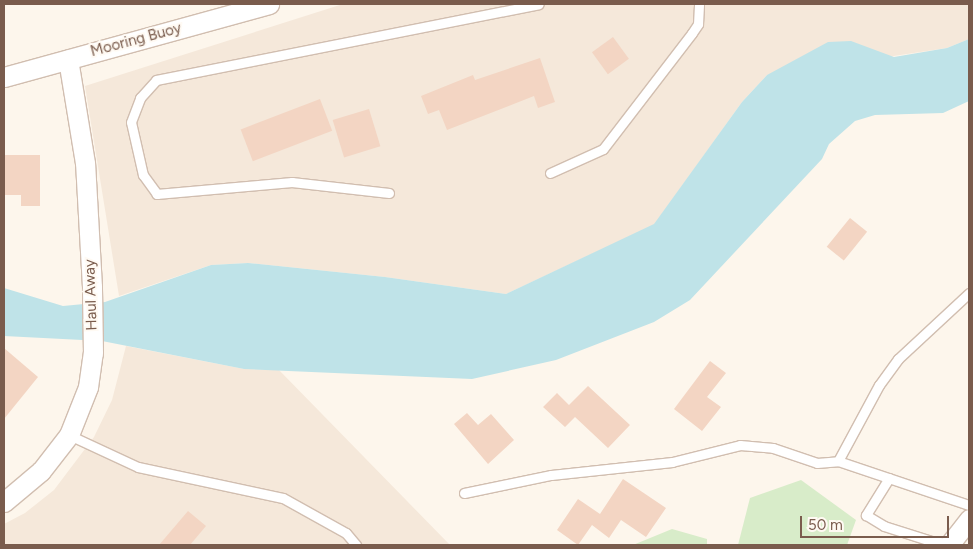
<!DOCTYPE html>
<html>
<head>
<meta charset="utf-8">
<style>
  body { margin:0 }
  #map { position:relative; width:973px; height:549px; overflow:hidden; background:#fdf6ec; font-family:Figtree,sans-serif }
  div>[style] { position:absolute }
  .residential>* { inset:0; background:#f5e8da }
  .green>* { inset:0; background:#d8ecc9 }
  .water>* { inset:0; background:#bfe3e8 }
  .building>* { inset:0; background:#f3d5c3; transform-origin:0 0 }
  .roads { filter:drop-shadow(1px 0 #d1beb0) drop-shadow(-1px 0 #d1beb0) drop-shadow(0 1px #d1beb0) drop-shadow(0 -1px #d1beb0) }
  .service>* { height:9px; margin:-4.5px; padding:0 4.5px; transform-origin:4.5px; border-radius:4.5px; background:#fff }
  .minor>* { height:19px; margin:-9.5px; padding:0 9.5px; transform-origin:9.5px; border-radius:9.5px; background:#fff }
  span { translate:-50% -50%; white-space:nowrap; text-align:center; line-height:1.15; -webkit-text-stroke:4px #fffaf3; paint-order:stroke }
  .street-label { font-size:15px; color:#7a5c4d }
  .frame { position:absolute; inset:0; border:5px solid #7a5c4d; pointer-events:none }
  .scale { position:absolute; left:800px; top:516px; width:149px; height:22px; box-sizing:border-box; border:2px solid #7a5c4d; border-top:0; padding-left:6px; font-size:15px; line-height:18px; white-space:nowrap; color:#7a5c4d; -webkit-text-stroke:4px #fffaf3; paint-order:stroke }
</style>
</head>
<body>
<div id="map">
  <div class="residential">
    <div style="clip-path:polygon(343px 4px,969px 4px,969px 39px,947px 48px,767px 75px,742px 102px,654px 225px,506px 294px,385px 277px,248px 263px,211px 265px,119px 296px,85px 86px)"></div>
    <div style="clip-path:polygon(126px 346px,244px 369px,279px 370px,450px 545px,4px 545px,4px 524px,25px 513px,54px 490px,94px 437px,112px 400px)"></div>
  </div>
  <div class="green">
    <div style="clip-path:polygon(801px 480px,856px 520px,847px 545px,738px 545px,750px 498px)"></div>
    <div style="clip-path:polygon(672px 529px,707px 539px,707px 545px,633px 545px)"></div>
  </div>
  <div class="water">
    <div style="clip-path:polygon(969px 39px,969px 101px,943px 113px,875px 115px,855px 121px,829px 144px,822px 159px,690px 300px,654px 322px,556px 360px,472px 379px,244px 369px,102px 341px,4px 336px,4px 288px,63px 306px,105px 302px,211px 265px,248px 263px,385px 277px,506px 294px,654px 224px,742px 102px,767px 75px,828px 42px,851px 41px,894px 57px,947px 48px)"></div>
  </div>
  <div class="building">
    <div style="left:613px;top:37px;width:27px;height:26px;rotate:54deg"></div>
    <div style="clip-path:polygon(540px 58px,555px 102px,538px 108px,534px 96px,447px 130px,439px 110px,428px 114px,421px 96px,473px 75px,475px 80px)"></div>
    <div style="left:320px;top:99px;width:34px;height:85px;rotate:69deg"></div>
    <div style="left:369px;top:109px;width:39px;height:38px;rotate:73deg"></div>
    <div style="clip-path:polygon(4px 155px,40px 155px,40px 206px,21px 206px,21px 195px,4px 195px)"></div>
    <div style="left:850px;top:218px;width:22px;height:37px;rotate:39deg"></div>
    <div style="clip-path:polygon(4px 348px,38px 377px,4px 419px)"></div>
    <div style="clip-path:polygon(710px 361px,726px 373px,707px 397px,721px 407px,702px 431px,674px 409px)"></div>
    <div style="clip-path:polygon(588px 386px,630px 425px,608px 448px,575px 417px,565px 427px,543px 407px,557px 393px,569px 405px)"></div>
    <div style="clip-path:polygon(467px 413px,478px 425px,491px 414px,514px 440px,488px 464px,454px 424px)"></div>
    <div style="clip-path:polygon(623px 479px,666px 508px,646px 537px,621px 520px,609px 538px,592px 525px,578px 545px,557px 530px,578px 499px,600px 514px)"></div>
    <div style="clip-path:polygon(188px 511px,206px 526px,190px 545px,159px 545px)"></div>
  </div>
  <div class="roads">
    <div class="service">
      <div style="left:550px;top:173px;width:58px;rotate:-24.4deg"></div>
      <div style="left:603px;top:149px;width:146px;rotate:-52.5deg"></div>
      <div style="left:692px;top:33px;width:11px;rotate:-56deg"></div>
      <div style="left:698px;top:24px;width:20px;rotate:-87deg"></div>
      <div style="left:389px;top:193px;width:98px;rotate:-173.5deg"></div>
      <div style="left:292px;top:182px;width:136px;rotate:174.9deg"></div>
      <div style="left:157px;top:194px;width:24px;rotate:-126deg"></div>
      <div style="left:143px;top:175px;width:54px;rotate:-102.8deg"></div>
      <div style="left:131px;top:122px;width:26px;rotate:-69deg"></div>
      <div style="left:140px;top:98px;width:24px;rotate:-48deg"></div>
      <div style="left:156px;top:80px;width:390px;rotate:-11.2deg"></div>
      <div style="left:969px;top:293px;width:97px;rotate:137.1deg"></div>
      <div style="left:898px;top:359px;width:32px;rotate:126deg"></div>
      <div style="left:879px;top:385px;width:86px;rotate:118.3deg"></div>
      <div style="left:838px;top:461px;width:138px;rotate:18.6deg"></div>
      <div style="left:69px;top:435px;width:76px;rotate:24.9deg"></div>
      <div style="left:138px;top:467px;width:148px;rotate:12.1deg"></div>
      <div style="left:283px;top:498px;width:72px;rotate:29.1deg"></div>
      <div style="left:346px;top:533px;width:16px;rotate:50deg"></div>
      <div style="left:889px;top:478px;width:44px;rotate:121.9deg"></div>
      <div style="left:866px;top:515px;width:21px;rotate:31deg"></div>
      <div style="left:884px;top:526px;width:49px;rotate:17.7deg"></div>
      <div style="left:931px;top:541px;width:18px;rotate:6deg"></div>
      <div style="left:464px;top:493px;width:89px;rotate:-11.7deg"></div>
      <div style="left:551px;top:475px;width:122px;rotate:-6.1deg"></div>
      <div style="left:672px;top:462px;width:70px;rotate:-14deg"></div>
      <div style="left:740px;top:445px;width:33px;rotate:5deg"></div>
      <div style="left:773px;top:448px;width:46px;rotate:18.8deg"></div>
      <div style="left:817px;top:463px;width:21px;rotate:-5deg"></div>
    </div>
    <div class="minor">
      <div style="left:4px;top:77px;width:275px;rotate:-15.4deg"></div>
      <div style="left:4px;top:502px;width:48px;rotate:-40deg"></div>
      <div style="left:41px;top:471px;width:46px;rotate:-52.1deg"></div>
      <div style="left:69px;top:435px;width:52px;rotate:-68.4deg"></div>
      <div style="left:88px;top:387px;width:34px;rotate:-82deg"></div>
      <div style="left:93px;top:353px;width:66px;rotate:-90.9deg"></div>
      <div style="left:92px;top:287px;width:124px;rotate:-93.2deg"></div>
      <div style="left:85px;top:163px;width:105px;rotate:-99.3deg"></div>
      <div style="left:949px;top:545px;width:33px;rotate:-52deg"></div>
    </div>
  </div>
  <div class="street-label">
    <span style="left:136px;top:40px;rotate:-15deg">Mooring Buoy</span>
    <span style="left:91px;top:295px;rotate:-92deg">Haul Away</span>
  </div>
  <div class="frame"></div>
  <div class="scale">50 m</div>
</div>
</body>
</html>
